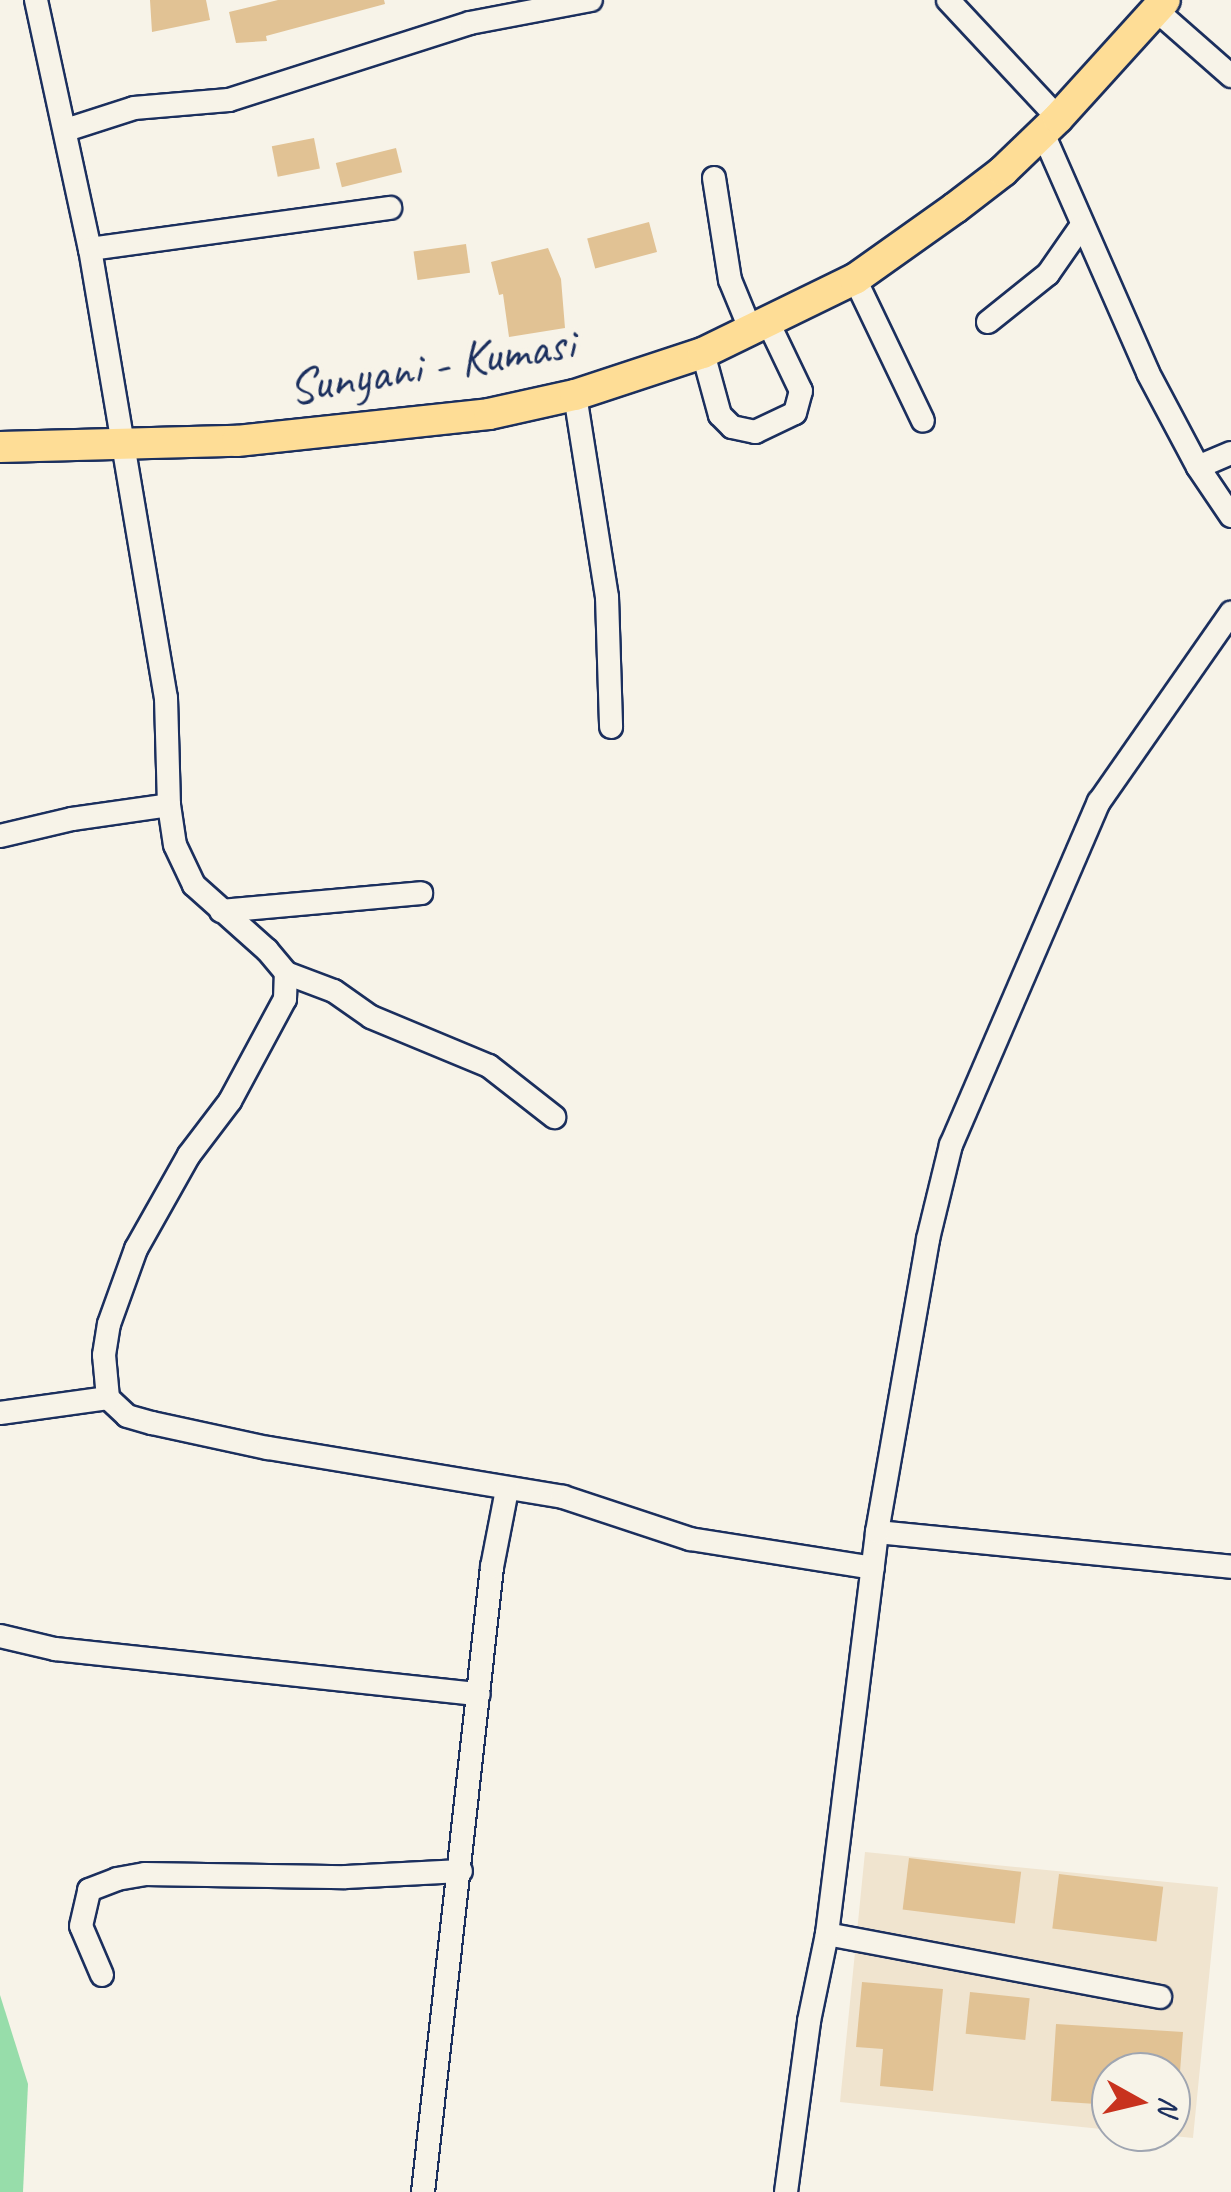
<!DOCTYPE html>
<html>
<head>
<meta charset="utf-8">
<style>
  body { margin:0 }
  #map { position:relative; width:1231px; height:2192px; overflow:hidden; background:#f7f3e8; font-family:Caveat,sans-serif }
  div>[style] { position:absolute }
  .built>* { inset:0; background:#f0e4cf }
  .green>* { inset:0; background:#97ddaa }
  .building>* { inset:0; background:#e1c294; transform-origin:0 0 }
  .roads { filter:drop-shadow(2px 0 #1b2f5e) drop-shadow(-2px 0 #1b2f5e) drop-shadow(0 2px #1b2f5e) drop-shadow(0 -2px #1b2f5e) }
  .minor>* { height:22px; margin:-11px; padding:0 11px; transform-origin:11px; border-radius:11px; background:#f7f3e8 }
  .major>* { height:30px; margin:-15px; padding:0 15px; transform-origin:15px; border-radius:15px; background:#fedd96 }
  span { translate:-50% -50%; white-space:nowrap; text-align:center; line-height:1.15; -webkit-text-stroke:8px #f7f3e8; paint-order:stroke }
  .street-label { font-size:50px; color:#1b2f5e }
  .north { position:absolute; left:1091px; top:2052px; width:100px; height:100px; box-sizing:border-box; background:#f7f3e8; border:2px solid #9fa5b1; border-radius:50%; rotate:98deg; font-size:28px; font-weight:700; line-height:40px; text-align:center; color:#1b2f5e }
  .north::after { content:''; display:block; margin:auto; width:35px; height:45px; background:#c8321e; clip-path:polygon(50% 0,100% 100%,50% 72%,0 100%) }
</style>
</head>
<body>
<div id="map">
  <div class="built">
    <div style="clip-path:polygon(865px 1852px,1218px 1887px,1193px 2138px,1134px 2132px,1171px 2132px,1171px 2072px,1111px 2072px,1111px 2130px,840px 2102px)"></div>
  </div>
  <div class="green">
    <div style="clip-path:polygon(0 1995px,28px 2084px,23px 2192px,0 2192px)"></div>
  </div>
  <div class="building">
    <div style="clip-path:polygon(150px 0,206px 0,210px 20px,152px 32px)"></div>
    <div style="clip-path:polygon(278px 0,384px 0,385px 4px,266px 36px,267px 41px,236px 43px,229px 12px)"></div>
    <div style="left:314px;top:138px;width:31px;height:43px;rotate:79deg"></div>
    <div style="left:396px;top:148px;width:25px;height:62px;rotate:76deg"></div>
    <div style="left:649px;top:222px;width:31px;height:64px;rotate:75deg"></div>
    <div style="left:466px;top:244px;width:29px;height:53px;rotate:82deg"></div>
    <div style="clip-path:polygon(548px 248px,561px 279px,565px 328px,509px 337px,503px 294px,499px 295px,491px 262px)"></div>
    <div style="left:909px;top:1858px;width:113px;height:52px;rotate:7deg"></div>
    <div style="left:1059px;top:1874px;width:105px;height:55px;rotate:7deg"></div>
    <div style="clip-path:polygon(862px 1982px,943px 1989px,933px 2091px,880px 2086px,883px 2049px,856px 2047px)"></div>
    <div style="left:970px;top:1992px;width:60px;height:42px;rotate:6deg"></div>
    <div style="clip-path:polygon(1056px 2024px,1183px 2032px,1180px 2072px,1111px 2072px,1111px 2105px,1051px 2101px)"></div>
  </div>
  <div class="roads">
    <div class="minor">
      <div style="left:36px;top:0;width:255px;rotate:77.8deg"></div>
      <div style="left:90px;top:249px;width:455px;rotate:80.4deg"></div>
      <div style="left:166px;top:698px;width:107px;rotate:88.4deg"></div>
      <div style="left:169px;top:805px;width:40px;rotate:81.5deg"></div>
      <div style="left:175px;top:845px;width:44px;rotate:64.6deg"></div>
      <div style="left:194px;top:885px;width:98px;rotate:41.7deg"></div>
      <div style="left:267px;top:950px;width:30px;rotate:50deg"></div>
      <div style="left:286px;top:973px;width:51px;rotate:20.6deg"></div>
      <div style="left:334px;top:991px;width:45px;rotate:35.1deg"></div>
      <div style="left:371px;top:1017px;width:128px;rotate:22.6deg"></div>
      <div style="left:489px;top:1066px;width:83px;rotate:38.1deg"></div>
      <div style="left:948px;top:0;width:161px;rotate:47deg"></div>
      <div style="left:1156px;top:10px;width:100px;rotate:41.3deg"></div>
      <div style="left:66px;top:130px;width:71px;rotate:-17.9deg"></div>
      <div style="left:134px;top:108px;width:95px;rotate:-4.8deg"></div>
      <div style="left:229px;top:100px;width:253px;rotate:-17.7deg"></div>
      <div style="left:470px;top:23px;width:123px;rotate:-10.8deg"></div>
      <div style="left:1042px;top:131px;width:264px;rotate:66.3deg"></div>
      <div style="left:1148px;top:373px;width:106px;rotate:62deg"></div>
      <div style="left:1198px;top:467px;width:59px;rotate:56deg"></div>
      <div style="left:714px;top:178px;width:103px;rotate:81.1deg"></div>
      <div style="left:730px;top:280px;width:55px;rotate:67.6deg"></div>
      <div style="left:90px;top:249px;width:303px;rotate:-7.8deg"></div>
      <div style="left:855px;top:279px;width:157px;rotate:64.4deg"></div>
      <div style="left:988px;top:322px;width:77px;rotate:-38.7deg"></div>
      <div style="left:1048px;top:274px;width:60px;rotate:-55.2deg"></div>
      <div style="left:703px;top:353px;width:64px;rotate:74.7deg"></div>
      <div style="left:720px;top:415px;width:17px;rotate:45deg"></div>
      <div style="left:732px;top:427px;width:24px;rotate:12deg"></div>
      <div style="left:755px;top:432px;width:44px;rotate:-25.4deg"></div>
      <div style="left:795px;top:413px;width:23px;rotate:-75deg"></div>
      <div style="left:801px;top:391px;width:76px;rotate:-115.6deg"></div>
      <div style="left:575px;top:395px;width:205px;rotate:81deg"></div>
      <div style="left:607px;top:597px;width:130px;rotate:88.2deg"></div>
      <div style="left:1198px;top:467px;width:36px;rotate:-23deg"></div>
      <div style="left:0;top:836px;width:74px;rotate:-13.3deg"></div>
      <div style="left:72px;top:819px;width:98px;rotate:-8.2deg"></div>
      <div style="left:221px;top:911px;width:201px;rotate:-5.1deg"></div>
      <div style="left:108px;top:1398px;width:26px;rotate:43deg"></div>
      <div style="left:127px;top:1416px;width:26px;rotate:16deg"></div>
      <div style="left:152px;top:1423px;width:119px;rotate:12.2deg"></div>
      <div style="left:268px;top:1448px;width:299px;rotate:9.4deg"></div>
      <div style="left:563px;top:1497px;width:134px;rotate:18.3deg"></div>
      <div style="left:690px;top:1539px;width:185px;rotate:9deg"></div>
      <div style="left:0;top:1413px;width:109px;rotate:-7.9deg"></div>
      <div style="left:108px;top:1398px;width:43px;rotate:-95.3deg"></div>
      <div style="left:104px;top:1355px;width:31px;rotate:-81deg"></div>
      <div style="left:109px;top:1324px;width:80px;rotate:-70.2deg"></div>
      <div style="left:136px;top:1249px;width:108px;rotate:-60.6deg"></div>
      <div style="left:189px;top:1155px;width:68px;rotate:-52.8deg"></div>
      <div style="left:230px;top:1101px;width:116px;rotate:-61.7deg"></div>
      <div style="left:285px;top:999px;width:26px;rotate:-88deg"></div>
      <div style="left:877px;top:1532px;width:356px;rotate:5.6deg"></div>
      <div style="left:0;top:1636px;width:57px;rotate:13.3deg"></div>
      <div style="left:55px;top:1649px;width:426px;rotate:6.1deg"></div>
      <div style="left:827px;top:1934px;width:339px;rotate:10.7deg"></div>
      <div style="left:102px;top:1975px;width:53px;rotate:-113.2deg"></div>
      <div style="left:81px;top:1926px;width:37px;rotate:-77deg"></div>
      <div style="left:89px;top:1890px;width:30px;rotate:-21deg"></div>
      <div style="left:117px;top:1879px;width:28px;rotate:-10deg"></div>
      <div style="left:145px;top:1874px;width:201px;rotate:0.9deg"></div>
      <div style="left:346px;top:1877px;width:115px;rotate:-3deg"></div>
      <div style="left:423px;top:2192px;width:629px;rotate:-83.7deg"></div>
      <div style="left:492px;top:1567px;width:78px;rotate:-79deg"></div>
      <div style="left:786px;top:2192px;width:173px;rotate:-82.3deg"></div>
      <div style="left:809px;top:2021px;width:89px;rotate:-78.3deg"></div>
      <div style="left:827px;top:1934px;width:405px;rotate:-82.9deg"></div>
      <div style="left:877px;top:1532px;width:297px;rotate:-80.1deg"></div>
      <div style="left:928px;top:1239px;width:97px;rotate:-76.3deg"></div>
      <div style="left:951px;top:1145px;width:374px;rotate:-66.7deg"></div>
      <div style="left:1099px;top:802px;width:231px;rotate:-55.1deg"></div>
    </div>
    <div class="major">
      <div style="left:0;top:447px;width:237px;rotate:-1.5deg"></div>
      <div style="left:237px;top:441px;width:253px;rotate:-6.1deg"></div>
      <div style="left:489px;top:414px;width:88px;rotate:-12.5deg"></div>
      <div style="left:575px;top:395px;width:135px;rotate:-18.2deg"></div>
      <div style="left:703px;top:353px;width:169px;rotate:-26deg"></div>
      <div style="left:855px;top:279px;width:123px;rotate:-35.4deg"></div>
      <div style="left:955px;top:208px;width:61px;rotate:-37.6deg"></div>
      <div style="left:1003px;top:171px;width:76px;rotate:-43.9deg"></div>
      <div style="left:1058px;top:118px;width:159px;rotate:-47.8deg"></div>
    </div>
  </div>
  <div class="street-label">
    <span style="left:431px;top:365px;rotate:-9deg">Sunyani - Kumasi</span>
  </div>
  <div class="north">N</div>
</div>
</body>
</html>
